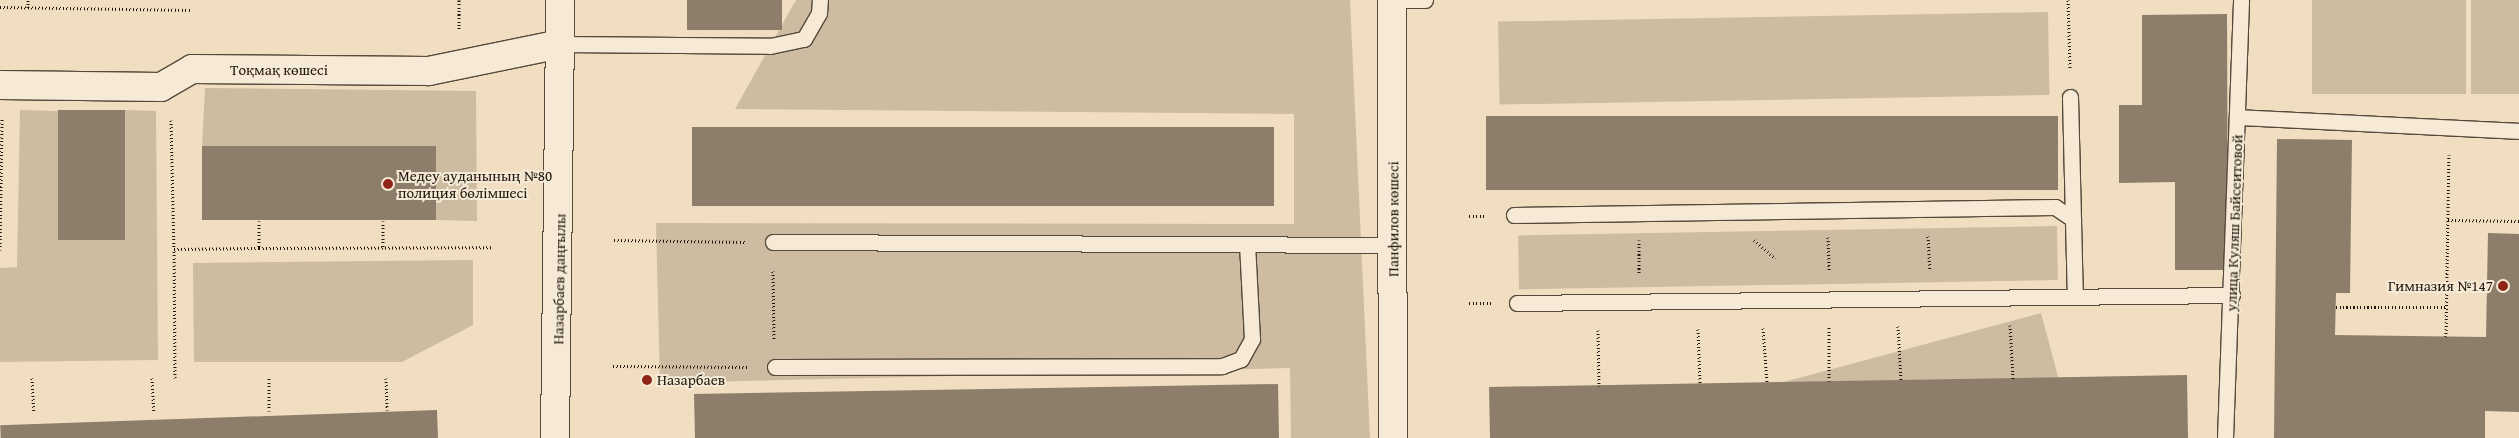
<!DOCTYPE html>
<html>
<head>
<meta charset="utf-8">
<style>
  body { margin:0 }
  #map { position:relative; width:2519px; height:438px; overflow:hidden; background:#f1dec1; font-family:"Gentium Book Plus",serif }
  div>[style] { position:absolute }
  .green>* { inset:0; background:#cdbca2; transform-origin:0 0 }
  .building>* { inset:0; background:#8d7e6b; transform-origin:0 0 }
  .path>* { height:3px; margin-top:-1.5px; transform-origin:0; background:repeating-linear-gradient(90deg,#20170d 0 1px,transparent 0 3.5px) }
  .roads { filter:drop-shadow(1px 0 #54493a) drop-shadow(-1px 0 #54493a) drop-shadow(0 1px #54493a) drop-shadow(0 -1px #54493a) }
  .service>* { height:15px; margin:-7.5px; padding:0 7.5px; transform-origin:7.5px; border-radius:7.5px; background:#f6ead7 }
  .minor>* { height:28px; margin:-14px; padding:0 14px; transform-origin:14px; border-radius:14px; background:#f6ead7 }
  .tertiary>* { height:28px; margin:-14px; padding:0 14px; transform-origin:14px; border-radius:14px; background:#f6ead7 }
  .secondary>* { height:28px; margin:-14px; padding:0 14px; transform-origin:14px; border-radius:14px; background:#f6ead7 }
  .dots>* { width:14px; height:14px; translate:-50% -50%; box-sizing:border-box; border:2px solid #f6ead7; border-radius:50% }
  span { translate:-50% -50%; white-space:nowrap; text-align:center; line-height:1.15; -webkit-text-stroke:4px #f6ead7; paint-order:stroke }
  .street-label { font-size:15px; color:#20170d }
  .poi-label { font-size:15px; color:#20170d }
  .left { translate:0 -50%; text-align:left }
  .right { translate:-100% -50%; text-align:right }
</style>
</head>
<body>
<div id="map">
  <div class="green">
    <div style="clip-path:polygon(796px 0,1350px 0,1370px 438px,1291px 438px,1290px 368px,660px 383px,656px 223px,1294px 224px,1294px 114px,735px 109px)"></div>
    <div style="left:2312px;top:0;width:154px;height:94px"></div>
    <div style="left:2471px;top:0;width:48px;height:94px"></div>
    <div style="left:2048px;top:12px;width:83px;height:550px;rotate:89deg"></div>
    <div style="clip-path:polygon(205px 88px,476px 91px,477px 221px,436px 220px,436px 146px,202px 147px)"></div>
    <div style="clip-path:polygon(20px 110px,58px 111px,58px 239px,125px 110px,156px 111px,158px 360px,0 362px,0 268px,17px 267px)"></div>
    <div style="left:2057px;top:226px;width:54px;height:539px;rotate:89deg"></div>
    <div style="clip-path:polygon(473px 260px,473px 325px,402px 362px,194px 362px,193px 263px)"></div>
    <div style="left:2041px;top:313px;width:67px;height:554px;rotate:75deg"></div>
  </div>
  <div class="building">
    <div style="left:687px;top:0;width:95px;height:30px"></div>
    <div style="clip-path:polygon(2227px 14px,2228px 270px,2175px 270px,2175px 182px,2119px 183px,2119px 105px,2142px 105px,2142px 15px)"></div>
    <div style="left:125px;top:110px;width:130px;height:67px;rotate:90deg"></div>
    <div style="left:2058px;top:116px;width:74px;height:572px;rotate:90deg"></div>
    <div style="left:1274px;top:127px;width:79px;height:582px;rotate:90deg"></div>
    <div style="clip-path:polygon(2277px 139px,2352px 140px,2350px 293px,2336px 293px,2335px 335px,2486px 337px,2488px 233px,2519px 234px,2519px 412px,2485px 411px,2485px 438px,2274px 438px)"></div>
    <div style="left:436px;top:146px;width:74px;height:234px;rotate:90deg"></div>
    <div style="clip-path:polygon(2187px 375px,2188px 438px,1490px 438px,1489px 387px)"></div>
    <div style="clip-path:polygon(1278px 384px,1279px 438px,695px 438px,694px 394px)"></div>
    <div style="left:437px;top:410px;width:28px;height:437px;rotate:88deg"></div>
  </div>
  <div class="path">
    <div style="left:2068px;top:0;width:69px;rotate:88.3deg"></div>
    <div style="left:0;top:7px;width:192px;rotate:0.9deg"></div>
    <div style="left:28px;top:8px;width:8px;rotate:-90deg"></div>
    <div style="left:459px;top:29px;width:29px;rotate:-90deg"></div>
    <div style="left:171px;top:120px;width:129px;rotate:88.7deg"></div>
    <div style="left:1469px;top:216px;width:17px"></div>
    <div style="left:2448px;top:220px;width:71px;rotate:0.8deg"></div>
    <div style="left:259px;top:221px;width:27px;rotate:90deg"></div>
    <div style="left:259px;top:248px;width:233px;rotate:-0.2deg"></div>
    <div style="left:383px;top:221px;width:27px;rotate:90deg"></div>
    <div style="left:1928px;top:236px;width:34px;rotate:87deg"></div>
    <div style="left:1828px;top:237px;width:34px;rotate:88deg"></div>
    <div style="left:614px;top:240px;width:132px;rotate:0.9deg"></div>
    <div style="left:1639px;top:240px;width:34px;rotate:90deg"></div>
    <div style="left:1754px;top:240px;width:28px;rotate:41deg"></div>
    <div style="left:0;top:250px;width:132px;rotate:-89.1deg"></div>
    <div style="left:773px;top:271px;width:68px;rotate:89.2deg"></div>
    <div style="left:1469px;top:303px;width:22px"></div>
    <div style="left:2336px;top:307px;width:110px"></div>
    <div style="left:2010px;top:325px;width:54px;rotate:86.8deg"></div>
    <div style="left:1898px;top:326px;width:55px;rotate:86.9deg"></div>
    <div style="left:1763px;top:328px;width:55px;rotate:85.8deg"></div>
    <div style="left:1698px;top:329px;width:55px;rotate:87.9deg"></div>
    <div style="left:1598px;top:330px;width:56px;rotate:89deg"></div>
    <div style="left:2446px;top:337px;width:182px;rotate:-89.1deg"></div>
    <div style="left:613px;top:366px;width:136px;rotate:0.4deg"></div>
    <div style="left:32px;top:378px;width:33px;rotate:87deg"></div>
    <div style="left:152px;top:378px;width:33px;rotate:87deg"></div>
    <div style="left:175px;top:378px;width:129px;rotate:-90.4deg"></div>
    <div style="left:174px;top:249px;width:85px;rotate:-0.7deg"></div>
    <div style="left:386px;top:378px;width:32px;rotate:88deg"></div>
    <div style="left:1829px;top:381px;width:54px;rotate:-90deg"></div>
    <div style="left:269px;top:411px;width:34px;rotate:-90deg"></div>
  </div>
  <div class="roads">
    <div class="service">
      <div style="left:1392px;top:0;width:33px"></div>
      <div style="left:560px;top:44px;width:210px;rotate:0.5deg"></div>
      <div style="left:770px;top:46px;width:35px;rotate:-12deg"></div>
      <div style="left:804px;top:39px;width:30px;rotate:-60deg"></div>
      <div style="left:819px;top:13px;width:13px;rotate:-86deg"></div>
      <div style="left:2070px;top:97px;width:199px;rotate:88.6deg"></div>
      <div style="left:2237px;top:117px;width:282px;rotate:2.8deg"></div>
      <div style="left:1514px;top:215px;width:541px;rotate:-0.85deg"></div>
      <div style="left:2055px;top:207px;width:22px;rotate:34deg"></div>
      <div style="left:773px;top:242px;width:620px;rotate:0.28deg"></div>
      <div style="left:1517px;top:303px;width:715px;rotate:-0.64deg"></div>
      <div style="left:775px;top:367px;width:447px;rotate:-0.1deg"></div>
      <div style="left:1222px;top:366px;width:20px;rotate:-20deg"></div>
      <div style="left:1241px;top:359px;width:23px;rotate:-61deg"></div>
      <div style="left:1252px;top:339px;width:94px;rotate:-93deg"></div>
      <div style="left:2225px;top:438px;width:438px;rotate:-87.9deg"></div>
    </div>
    <div class="minor">
      <div style="left:0;top:85px;width:161px;rotate:0.7deg"></div>
      <div style="left:161px;top:87px;width:36px;rotate:-30deg"></div>
      <div style="left:192px;top:69px;width:237px;rotate:0.5deg"></div>
      <div style="left:429px;top:71px;width:134px;rotate:-11.6deg"></div>
    </div>
    <div class="tertiary">
      <div style="left:1392px;top:0;width:438px;rotate:89.9deg"></div>
    </div>
    <div class="secondary">
      <div style="left:555px;top:438px;width:438px;rotate:-89.3deg"></div>
    </div>
  </div>
  <div class="dots">
    <div style="left:388px;top:184px;background:#8f2418"></div>
    <div style="left:2503px;top:286px;background:#8f2418"></div>
    <div style="left:647px;top:380px;background:#8f2418"></div>
  </div>
  <div class="street-label">
    <span style="left:279px;top:70px">Тоқмақ көшесі</span>
    <span style="left:1393px;top:219px;rotate:-90deg">Панфилов көшесі</span>
    <span style="left:2234px;top:223px;rotate:-88deg">улица Куляш Байсеитовой</span>
    <span style="left:559px;top:279px;rotate:-89deg">Назарбаев даңғылы</span>
  </div>
  <div class="poi-label">
    <span class="left" style="left:398px;top:184px">Медеу ауданының №80<br>полиция бөлімшесі</span>
    <span class="right" style="left:2493px;top:286px">Гимназия №147</span>
    <span class="left" style="left:657px;top:380px">Назарбаев</span>
  </div>
</div>
</body>
</html>
